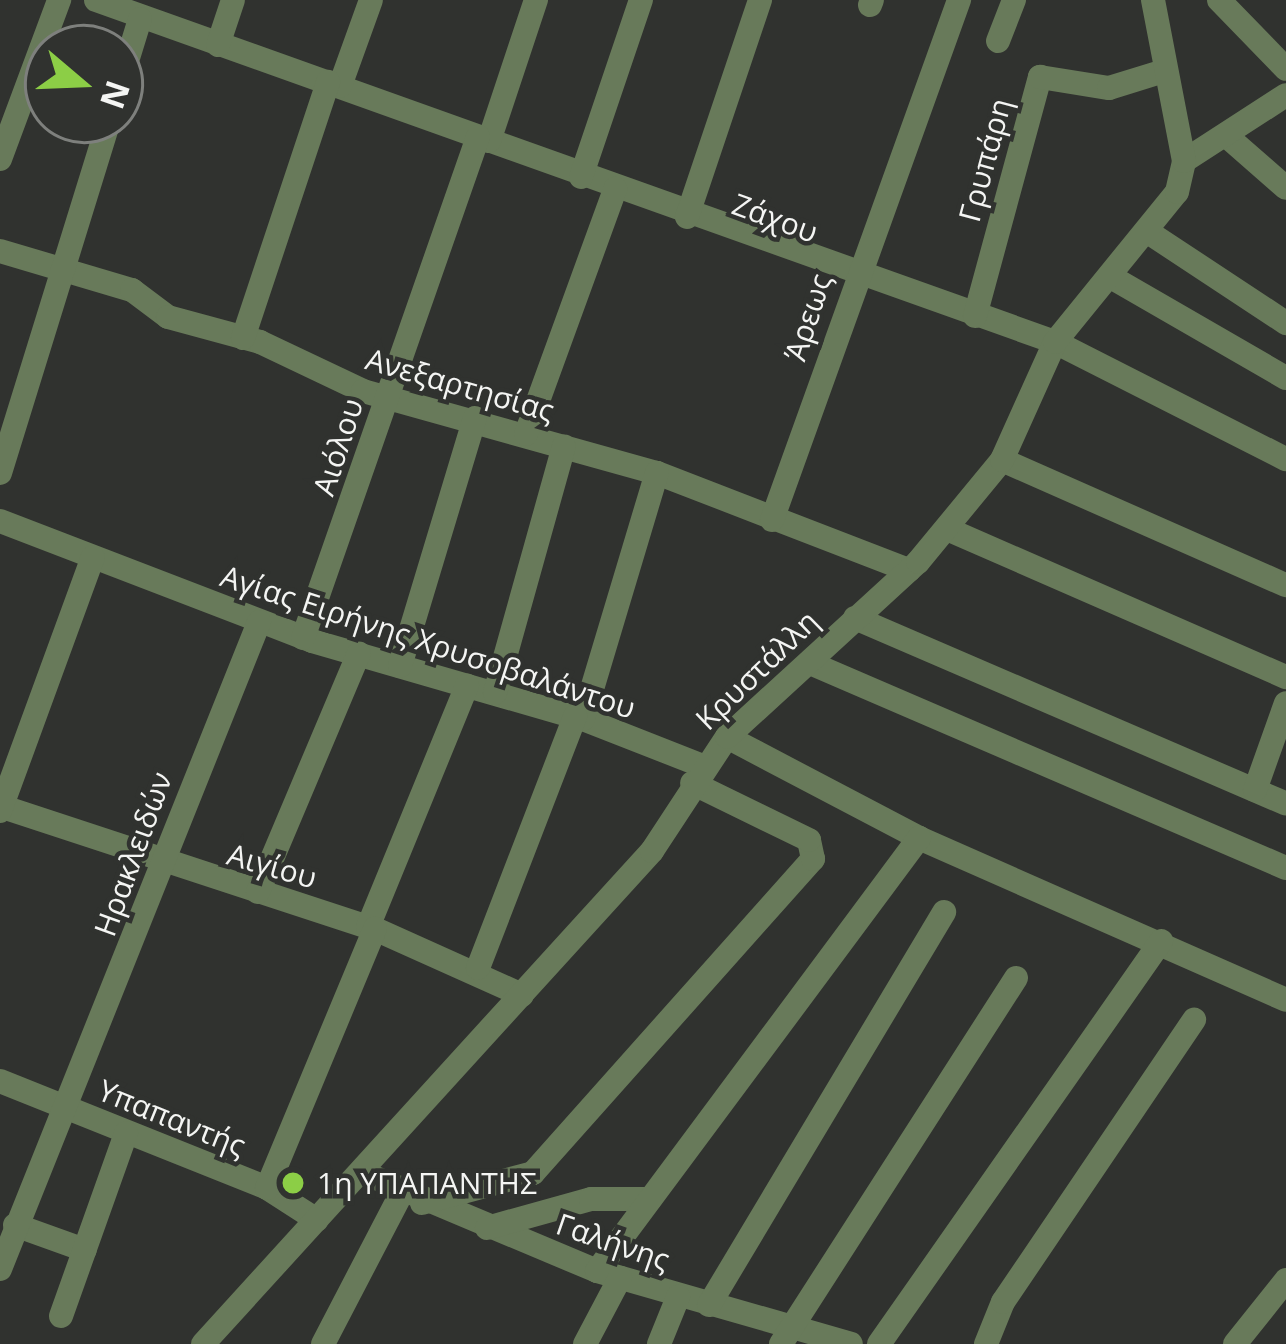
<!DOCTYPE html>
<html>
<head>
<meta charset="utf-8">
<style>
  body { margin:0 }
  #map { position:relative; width:1286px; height:1344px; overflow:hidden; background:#30322f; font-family:"Open Sans",sans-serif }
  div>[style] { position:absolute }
  .minor>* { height:24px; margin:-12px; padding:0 12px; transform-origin:12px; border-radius:12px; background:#687a5a }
  .dots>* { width:33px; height:33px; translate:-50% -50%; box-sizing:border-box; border:6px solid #30322f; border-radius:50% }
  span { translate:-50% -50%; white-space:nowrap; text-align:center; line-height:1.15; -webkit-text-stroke:9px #30322f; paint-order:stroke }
  .street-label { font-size:30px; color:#f4f5f3 }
  .poi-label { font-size:30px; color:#f4f5f3 }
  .left { translate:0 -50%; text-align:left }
  .north { position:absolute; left:24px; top:24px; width:120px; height:120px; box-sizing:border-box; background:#30322f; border:3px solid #7e807d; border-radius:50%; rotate:109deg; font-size:33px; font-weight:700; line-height:48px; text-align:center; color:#f4f5f3 }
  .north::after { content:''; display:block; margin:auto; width:42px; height:54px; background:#8cce46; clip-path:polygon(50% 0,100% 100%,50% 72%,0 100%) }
</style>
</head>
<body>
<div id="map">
  <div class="minor">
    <div style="left:96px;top:0;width:1018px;rotate:19.63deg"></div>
    <div style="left:1055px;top:342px;width:259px;rotate:26.9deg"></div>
    <div style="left:1219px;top:0;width:96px;rotate:45.8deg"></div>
    <div style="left:870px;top:5px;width:5px;rotate:-68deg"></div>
    <div style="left:998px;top:41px;width:44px;rotate:-68.7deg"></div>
    <div style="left:218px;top:45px;width:47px;rotate:-71.6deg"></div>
    <div style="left:120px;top:84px;width:68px;rotate:-72.9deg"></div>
    <div style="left:340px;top:86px;width:91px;rotate:-70.2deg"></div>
    <div style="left:1230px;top:139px;width:74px;rotate:41.2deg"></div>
    <div style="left:489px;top:141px;width:149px;rotate:-71.6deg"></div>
    <div style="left:0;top:159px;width:170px;rotate:-69.6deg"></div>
    <div style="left:1184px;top:161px;width:121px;rotate:-32.9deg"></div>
    <div style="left:581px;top:177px;width:187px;rotate:-71.3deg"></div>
    <div style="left:687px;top:217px;width:229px;rotate:-71.4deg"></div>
    <div style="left:1151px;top:234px;width:162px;rotate:33.4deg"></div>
    <div style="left:0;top:251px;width:138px;rotate:16.5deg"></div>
    <div style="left:132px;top:290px;width:45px;rotate:36.9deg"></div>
    <div style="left:168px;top:317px;width:95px;rotate:15.2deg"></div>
    <div style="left:260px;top:342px;width:114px;rotate:25.4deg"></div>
    <div style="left:363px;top:391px;width:305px;rotate:15.6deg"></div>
    <div style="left:657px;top:473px;width:270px;rotate:21.1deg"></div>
    <div style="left:1111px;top:277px;width:202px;rotate:30deg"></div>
    <div style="left:975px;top:316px;width:248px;rotate:-74.8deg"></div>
    <div style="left:1040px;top:77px;width:70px;rotate:9.1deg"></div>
    <div style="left:1109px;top:88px;width:58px;rotate:-17.2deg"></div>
    <div style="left:243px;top:338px;width:270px;rotate:-71.6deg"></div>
    <div style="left:526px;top:434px;width:261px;rotate:-70deg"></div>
    <div style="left:1002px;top:460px;width:310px;rotate:23.8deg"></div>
    <div style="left:0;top:473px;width:369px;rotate:-72.8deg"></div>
    <div style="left:772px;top:520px;width:553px;rotate:-70.22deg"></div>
    <div style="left:0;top:521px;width:334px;rotate:21deg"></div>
    <div style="left:312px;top:641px;width:282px;rotate:16.1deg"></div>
    <div style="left:583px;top:719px;width:129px;rotate:21.4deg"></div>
    <div style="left:947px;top:529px;width:370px;rotate:23.6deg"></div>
    <div style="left:855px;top:618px;width:469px;rotate:23.3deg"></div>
    <div style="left:303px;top:638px;width:531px;rotate:-70.75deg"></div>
    <div style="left:810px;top:663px;width:518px;rotate:23.3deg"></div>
    <div style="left:400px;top:666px;width:259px;rotate:-73.2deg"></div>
    <div style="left:495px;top:693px;width:256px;rotate:-74.4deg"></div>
    <div style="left:583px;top:719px;width:257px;rotate:-73.3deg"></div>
    <div style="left:727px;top:737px;width:217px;rotate:27.7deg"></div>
    <div style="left:919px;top:838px;width:401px;rotate:23.8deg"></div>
    <div style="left:1255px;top:790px;width:92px;rotate:-70.4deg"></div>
    <div style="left:0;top:806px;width:395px;rotate:18.2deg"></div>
    <div style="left:375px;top:929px;width:161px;rotate:24.2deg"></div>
    <div style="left:0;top:811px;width:270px;rotate:-69.9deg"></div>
    <div style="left:258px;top:892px;width:259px;rotate:-67.1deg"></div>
    <div style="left:368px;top:927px;width:261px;rotate:-67.7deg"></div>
    <div style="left:478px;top:968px;width:270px;rotate:-68.9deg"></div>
    <div style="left:0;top:1081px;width:288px;rotate:21.8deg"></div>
    <div style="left:267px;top:1188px;width:59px;rotate:32.6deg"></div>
    <div style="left:364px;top:1173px;width:253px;rotate:22.8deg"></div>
    <div style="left:597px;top:1271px;width:264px;rotate:16deg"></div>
    <div style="left:267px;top:1188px;width:281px;rotate:-67.4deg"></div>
    <div style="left:422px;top:1203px;width:115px;rotate:-15.1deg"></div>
    <div style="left:533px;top:1173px;width:421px;rotate:-48.3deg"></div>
    <div style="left:813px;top:859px;width:19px;rotate:-102deg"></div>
    <div style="left:809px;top:840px;width:130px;rotate:-154deg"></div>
    <div style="left:15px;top:1225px;width:74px;rotate:19.7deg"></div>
    <div style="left:487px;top:1228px;width:108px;rotate:-15.6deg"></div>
    <div style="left:591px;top:1199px;width:59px"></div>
    <div style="left:0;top:1269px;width:697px;rotate:-68.18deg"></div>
    <div style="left:597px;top:1271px;width:540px;rotate:-53.36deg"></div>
    <div style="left:709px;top:1305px;width:458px;rotate:-59.1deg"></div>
    <div style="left:61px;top:1316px;width:194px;rotate:-70.4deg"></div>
    <div style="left:203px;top:1344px;width:667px;rotate:-47.67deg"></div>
    <div style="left:652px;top:851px;width:136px;rotate:-56.7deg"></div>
    <div style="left:727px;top:737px;width:259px;rotate:-42.5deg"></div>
    <div style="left:918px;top:562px;width:132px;rotate:-50.5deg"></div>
    <div style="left:1002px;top:460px;width:129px;rotate:-65.8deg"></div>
    <div style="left:1055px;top:342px;width:193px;rotate:-50.9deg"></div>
    <div style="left:1177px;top:192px;width:32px;rotate:-77deg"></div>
    <div style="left:1184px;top:161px;width:164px;rotate:-100.9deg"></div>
    <div style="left:323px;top:1344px;width:169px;rotate:-62.5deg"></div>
    <div style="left:585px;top:1344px;width:75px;rotate:-62.1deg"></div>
    <div style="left:659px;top:1344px;width:51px;rotate:-68deg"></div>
    <div style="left:781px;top:1344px;width:435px;rotate:-57.3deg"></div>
    <div style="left:879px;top:1344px;width:492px;rotate:-55deg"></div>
    <div style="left:986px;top:1344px;width:45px;rotate:-68deg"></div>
    <div style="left:1003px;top:1302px;width:341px;rotate:-55.9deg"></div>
    <div style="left:1235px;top:1344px;width:82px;rotate:-51.4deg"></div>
  </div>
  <div class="dots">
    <div style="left:293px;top:1183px;background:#8cce46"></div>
  </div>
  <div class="street-label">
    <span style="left:985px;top:160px;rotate:-75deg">Γρυπάρη</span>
    <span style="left:775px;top:218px;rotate:20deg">Ζάχου</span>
    <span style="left:808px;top:317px;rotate:-72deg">Άρεως</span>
    <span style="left:460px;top:385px;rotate:16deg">Ανεξαρτησίας</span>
    <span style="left:338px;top:447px;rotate:-72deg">Αιόλου</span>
    <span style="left:428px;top:642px;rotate:18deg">Αγίας Ειρήνης Χρυσοβαλάντου</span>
    <span style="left:757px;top:670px;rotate:-44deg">Κρυστάλλη</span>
    <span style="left:133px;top:854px;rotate:-70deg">Ηρακλειδών</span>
    <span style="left:272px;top:866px;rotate:16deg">Αιγίου</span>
    <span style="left:172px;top:1118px;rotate:22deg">Υπαπαντής</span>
    <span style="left:613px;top:1242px;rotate:19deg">Γαλήνης</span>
  </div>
  <div class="poi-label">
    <span class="left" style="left:317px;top:1183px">1η ΥΠΑΠΑΝΤΗΣ</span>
  </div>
  <div class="north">N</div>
</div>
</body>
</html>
